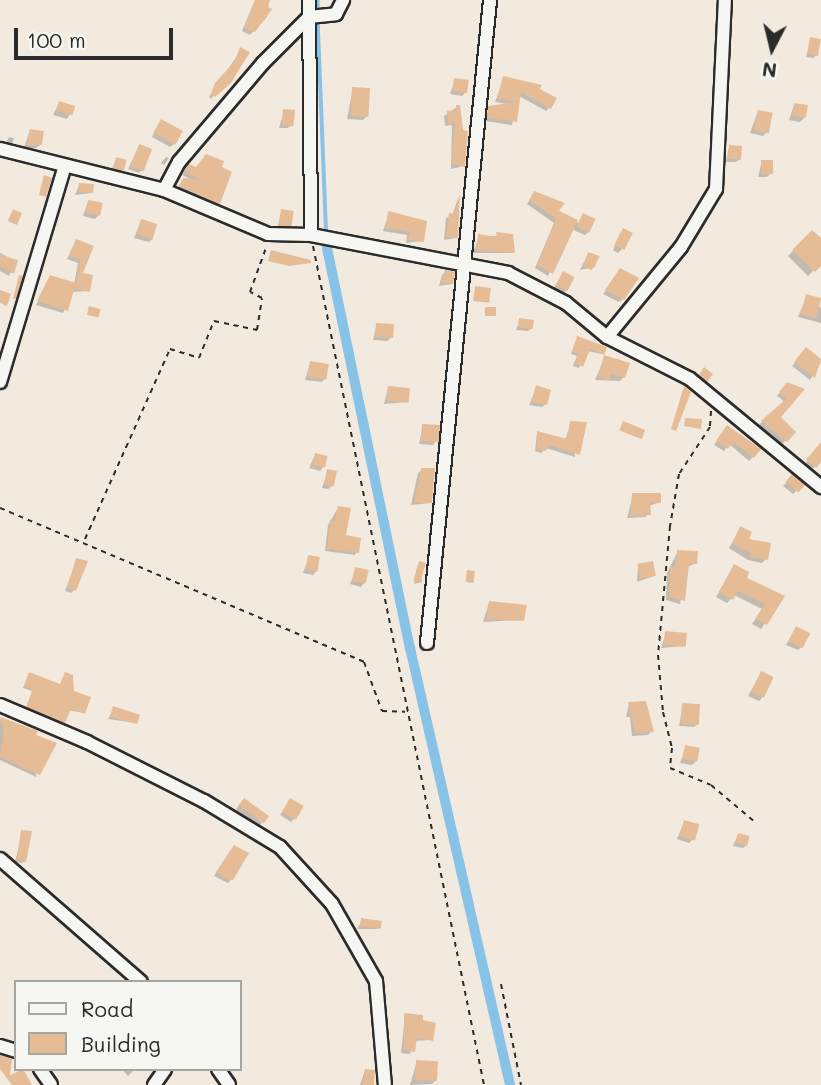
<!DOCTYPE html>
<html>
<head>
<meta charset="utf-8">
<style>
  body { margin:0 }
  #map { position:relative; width:821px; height:1085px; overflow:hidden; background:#f3eadf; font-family:Mali,sans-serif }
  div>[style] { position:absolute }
  .shadow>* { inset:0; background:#0003 }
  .stream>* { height:3.5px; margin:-1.75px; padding:0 1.75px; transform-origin:1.75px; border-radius:1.75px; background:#88c2e7 }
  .canal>* { height:10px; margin:-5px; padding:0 5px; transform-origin:5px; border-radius:5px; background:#88c2e7 }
  .building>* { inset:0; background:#e5bc95; transform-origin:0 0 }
  .path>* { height:2px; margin-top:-1px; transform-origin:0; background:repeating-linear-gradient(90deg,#2b2b2b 0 5px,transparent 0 10px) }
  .roads { filter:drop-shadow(2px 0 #2b2b2b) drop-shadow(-2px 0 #2b2b2b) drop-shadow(0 2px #2b2b2b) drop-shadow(0 -2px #2b2b2b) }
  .street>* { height:12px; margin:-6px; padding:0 6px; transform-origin:6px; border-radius:6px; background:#f6f6f2 }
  span { translate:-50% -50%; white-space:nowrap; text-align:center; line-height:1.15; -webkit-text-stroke:6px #f6f6f2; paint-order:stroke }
  .legend { position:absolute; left:14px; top:980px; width:228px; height:91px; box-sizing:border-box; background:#f6f6f2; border:2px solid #a5a5a2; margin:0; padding:9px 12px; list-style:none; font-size:21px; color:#2b2b2b }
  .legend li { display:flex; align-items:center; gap:14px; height:35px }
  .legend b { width:35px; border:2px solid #a5a5a2 }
  .north { position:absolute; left:737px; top:14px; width:70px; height:70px; -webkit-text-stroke:5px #f6f6f2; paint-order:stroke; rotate:187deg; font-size:19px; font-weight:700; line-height:28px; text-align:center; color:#2b2b2b }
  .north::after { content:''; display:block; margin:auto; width:24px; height:32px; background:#2b2b2b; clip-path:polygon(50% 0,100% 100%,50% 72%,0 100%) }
  .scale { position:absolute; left:14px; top:28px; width:159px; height:32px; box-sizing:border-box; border:4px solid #2b2b2b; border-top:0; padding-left:9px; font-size:21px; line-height:24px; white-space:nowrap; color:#2b2b2b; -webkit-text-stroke:5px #f6f6f2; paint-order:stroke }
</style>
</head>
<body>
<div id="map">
  <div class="shadow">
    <div style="clip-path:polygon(255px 0,269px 1px,267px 17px,250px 35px,242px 31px)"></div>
    <div style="clip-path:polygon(811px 39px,817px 55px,813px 58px,806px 57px)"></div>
    <div style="clip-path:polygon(241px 50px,247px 53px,211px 99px,209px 97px)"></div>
    <div style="clip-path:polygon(504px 78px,537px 89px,549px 108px,546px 111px,519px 96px,512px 125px,485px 121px,489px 107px,507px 104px,495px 102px)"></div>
    <div style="clip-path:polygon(455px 80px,466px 92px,462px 96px,450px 94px)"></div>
    <div style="clip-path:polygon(353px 88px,366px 117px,363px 120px,347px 119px)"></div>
    <div style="clip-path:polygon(59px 103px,73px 108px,67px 119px,53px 115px)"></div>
    <div style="clip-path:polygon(794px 105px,804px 118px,800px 122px,789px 120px)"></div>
    <div style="clip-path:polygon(457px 107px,463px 166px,451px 169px,452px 125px,445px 126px,444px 116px)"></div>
    <div style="clip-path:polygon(284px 111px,292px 125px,288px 128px,279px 128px)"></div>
    <div style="clip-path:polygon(758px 111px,767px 132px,763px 136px,750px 133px)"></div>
    <div style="clip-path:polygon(158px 125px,174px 144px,170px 147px,152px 137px)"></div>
    <div style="clip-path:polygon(30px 130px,40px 145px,36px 148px,24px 148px)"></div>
    <div style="clip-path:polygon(9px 137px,14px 138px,12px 144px,6px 143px)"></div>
    <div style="clip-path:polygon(139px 146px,142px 170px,139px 173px,128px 169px)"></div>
    <div style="clip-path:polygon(729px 147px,740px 159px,736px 162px,726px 162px)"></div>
    <div style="clip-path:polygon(166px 157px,169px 158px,164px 165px,161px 163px)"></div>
    <div style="clip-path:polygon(116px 159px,122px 170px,119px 173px,111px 171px)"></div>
    <div style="clip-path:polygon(762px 161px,771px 173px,767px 177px,758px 177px)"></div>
    <div style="clip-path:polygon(186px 169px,196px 169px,218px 203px,215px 206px,177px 190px,183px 180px,194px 181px,182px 175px)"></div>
    <div style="clip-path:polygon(79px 185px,91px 193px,75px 195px)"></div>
    <div style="clip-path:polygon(534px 193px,562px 203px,557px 211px,578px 223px,584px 215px,588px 232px,585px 235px,571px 229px,548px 276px,535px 268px,554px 223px,527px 204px)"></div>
    <div style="clip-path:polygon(458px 198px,456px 238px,444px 240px,446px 218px,452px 216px)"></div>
    <div style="clip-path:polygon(88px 202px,99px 215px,95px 219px,83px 216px)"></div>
    <div style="clip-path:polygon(282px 211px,290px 225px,287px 229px,277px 228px)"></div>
    <div style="clip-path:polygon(389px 213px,422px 241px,406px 243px,407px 235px,383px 231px)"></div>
    <div style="clip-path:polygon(141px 221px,153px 239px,149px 242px,134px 238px)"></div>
    <div style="clip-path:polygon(812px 232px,821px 241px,821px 263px,808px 276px,788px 256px)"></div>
    <div style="clip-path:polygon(620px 233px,622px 249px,618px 253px,613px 250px)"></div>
    <div style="clip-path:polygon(479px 236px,512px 236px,514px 253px,473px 253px)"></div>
    <div style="clip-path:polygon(76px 241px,91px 247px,81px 274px,88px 291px,72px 292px,63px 313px,36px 305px,51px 277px,74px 284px,78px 263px,67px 259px)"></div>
    <div style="clip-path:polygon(0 253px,16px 261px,9px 276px,0 271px)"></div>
    <div style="clip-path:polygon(588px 254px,598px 257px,595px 267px,580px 270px)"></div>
    <div style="clip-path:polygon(445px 272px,452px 284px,439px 286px,442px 275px)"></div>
    <div style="clip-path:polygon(563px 273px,566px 291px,562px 294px,553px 289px)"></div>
    <div style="clip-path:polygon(617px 274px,623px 299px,619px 302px,603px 294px)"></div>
    <div style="clip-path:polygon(807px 296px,821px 308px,821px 323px,798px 317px)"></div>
    <div style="clip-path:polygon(520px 320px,532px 328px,528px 331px,516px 330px)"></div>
    <div style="clip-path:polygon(377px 324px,391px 337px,388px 341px,373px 340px)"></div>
    <div style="clip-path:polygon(577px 338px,602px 354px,587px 351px,579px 368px,573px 366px,577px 356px,571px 354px)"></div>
    <div style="clip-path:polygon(806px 350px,821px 362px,810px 380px,792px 366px)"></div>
    <div style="clip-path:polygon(605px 357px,624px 377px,620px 381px,595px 380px)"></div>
    <div style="clip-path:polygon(310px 363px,325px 378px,322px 382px,305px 380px)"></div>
    <div style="clip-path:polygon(537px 387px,546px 404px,542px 407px,529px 405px)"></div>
    <div style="clip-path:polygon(784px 387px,802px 390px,778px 418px,794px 433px,782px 444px,759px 425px,785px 402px,777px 396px)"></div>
    <div style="clip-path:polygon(388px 388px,407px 402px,384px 404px)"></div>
    <div style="clip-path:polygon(571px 423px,575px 457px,546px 448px,541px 453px,535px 451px,537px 433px,565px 440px)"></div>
    <div style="clip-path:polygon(423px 426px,436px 441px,433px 445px,419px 444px)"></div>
    <div style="clip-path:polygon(724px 430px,759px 450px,749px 461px,729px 444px,724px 451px,714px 445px)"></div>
    <div style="clip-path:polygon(814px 452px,821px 452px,821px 459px,812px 470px,804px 465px)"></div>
    <div style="clip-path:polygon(315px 455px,323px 467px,320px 471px,309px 468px)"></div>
    <div style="clip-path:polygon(328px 470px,332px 486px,328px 489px,322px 488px)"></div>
    <div style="clip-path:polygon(422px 470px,430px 503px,411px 505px,418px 473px)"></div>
    <div style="clip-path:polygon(792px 477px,802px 485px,793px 494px,783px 486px)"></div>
    <div style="clip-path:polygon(633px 495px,660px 502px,649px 506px,646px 517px,627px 518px)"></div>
    <div style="clip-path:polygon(338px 508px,344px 537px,357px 552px,355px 555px,325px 551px,328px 525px)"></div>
    <div style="clip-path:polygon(740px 529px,766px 559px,762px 563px,748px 560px,729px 548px)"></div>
    <div style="clip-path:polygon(678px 551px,696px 563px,687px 567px,680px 604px,666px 600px,667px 573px)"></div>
    <div style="clip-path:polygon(309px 557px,316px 571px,313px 575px,303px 573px)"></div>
    <div style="clip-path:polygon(77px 560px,74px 590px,71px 593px,65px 591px)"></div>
    <div style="clip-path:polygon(420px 563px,422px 582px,414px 584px,417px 567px)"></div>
    <div style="clip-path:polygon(638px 566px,654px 576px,637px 582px)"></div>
    <div style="clip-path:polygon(734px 566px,745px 579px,782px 597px,761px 629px,752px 624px,762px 609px,734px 595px,727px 603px,716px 597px)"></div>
    <div style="clip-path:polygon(356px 569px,364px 583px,361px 587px,350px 584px)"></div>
    <div style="clip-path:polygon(489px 603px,522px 620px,483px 622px)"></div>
    <div style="clip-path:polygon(796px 628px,801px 647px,798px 650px,786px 645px)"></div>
    <div style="clip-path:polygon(666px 633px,684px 646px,661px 648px)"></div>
    <div style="clip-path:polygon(761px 673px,762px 698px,759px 701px,748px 696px)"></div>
    <div style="clip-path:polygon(29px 674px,73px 692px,84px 713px,68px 710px,62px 724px,26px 709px,32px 691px,23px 688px)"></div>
    <div style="clip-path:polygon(629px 704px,652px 731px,648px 735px,632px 736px,630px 717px,626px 717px)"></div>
    <div style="clip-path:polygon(683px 705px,698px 724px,694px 727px,679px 726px)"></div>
    <div style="clip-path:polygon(114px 708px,136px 723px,108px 719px)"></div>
    <div style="clip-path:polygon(0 719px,36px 732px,36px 777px,0 760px)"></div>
    <div style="clip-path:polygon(686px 747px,696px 761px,692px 765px,680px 763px)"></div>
    <div style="clip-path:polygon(240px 803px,262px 823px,258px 826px,236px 810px)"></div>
    <div style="clip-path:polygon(287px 804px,294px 819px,291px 822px,280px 815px)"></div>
    <div style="clip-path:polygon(684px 822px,693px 839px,689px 843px,677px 839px)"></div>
    <div style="clip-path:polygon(22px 832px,25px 861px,22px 863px,15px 862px)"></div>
    <div style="clip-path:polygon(738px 835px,747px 845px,743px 848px,733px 846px)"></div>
    <div style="clip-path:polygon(231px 850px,232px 879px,228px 883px,214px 876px)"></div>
    <div style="clip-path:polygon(362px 920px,379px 929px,357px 929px)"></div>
    <div style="clip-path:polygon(405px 1015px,431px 1040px,414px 1041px,410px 1054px,401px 1053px)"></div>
    <div style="clip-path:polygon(417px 1061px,435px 1081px,432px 1084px,410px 1085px)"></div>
    <div style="clip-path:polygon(122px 1069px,135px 1069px,128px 1076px)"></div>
    <div style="clip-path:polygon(365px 1070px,371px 1085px,360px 1085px)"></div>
  </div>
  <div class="stream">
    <div style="left:318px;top:0;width:12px;rotate:90deg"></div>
    <div style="left:318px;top:19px;width:229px;rotate:87.7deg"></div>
  </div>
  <div class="canal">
    <div style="left:327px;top:248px;width:409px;rotate:78.3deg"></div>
    <div style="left:410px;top:648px;width:448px;rotate:77.1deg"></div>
  </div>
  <div class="building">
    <div style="clip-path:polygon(255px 0,270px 0,268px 7px,272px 9px,255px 32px,244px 28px)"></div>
    <div style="left:810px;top:37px;width:11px;height:17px;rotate:10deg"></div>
    <div style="clip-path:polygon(240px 47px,250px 52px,231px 83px,215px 97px,211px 94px,215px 83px,235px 61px)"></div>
    <div style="clip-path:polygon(503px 76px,542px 85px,540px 89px,557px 98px,551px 109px,521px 92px,517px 122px,487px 118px,488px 106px,518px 102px,497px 99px)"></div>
    <div style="left:454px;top:78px;width:15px;height:13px;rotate:8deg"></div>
    <div style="left:352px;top:87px;width:18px;height:29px;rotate:3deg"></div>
    <div style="left:59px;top:101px;width:17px;height:10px;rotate:17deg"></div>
    <div style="left:794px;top:103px;width:14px;height:13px;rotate:8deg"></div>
    <div style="clip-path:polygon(456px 105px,460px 105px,463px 130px,468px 131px,465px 167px,451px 163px,455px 123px,448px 124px,447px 111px,456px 110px)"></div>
    <div style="left:283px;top:109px;width:12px;height:16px;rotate:5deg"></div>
    <div style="left:758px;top:110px;width:15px;height:21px;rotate:11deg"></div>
    <div style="left:161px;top:119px;width:25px;height:16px;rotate:29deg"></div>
    <div style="clip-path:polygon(30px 129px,44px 131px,42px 145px,27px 145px)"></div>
    <div style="left:139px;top:144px;width:14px;height:24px;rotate:21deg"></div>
    <div style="left:729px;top:145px;width:13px;height:14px;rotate:4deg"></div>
    <div style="clip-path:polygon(206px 154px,224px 161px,222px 167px,232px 172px,220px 204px,179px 186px,183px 178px,200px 180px,184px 171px,189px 164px,196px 167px)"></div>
    <div style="left:116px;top:157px;width:11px;height:11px;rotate:15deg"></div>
    <div style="left:761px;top:160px;width:12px;height:14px"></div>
    <div style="clip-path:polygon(44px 175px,52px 178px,46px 197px,39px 195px)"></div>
    <div style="left:79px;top:183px;width:15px;height:9px;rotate:4deg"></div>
    <div style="clip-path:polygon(534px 191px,565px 203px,559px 211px,578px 220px,553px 274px,537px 265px,556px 219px,529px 200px)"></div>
    <div style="clip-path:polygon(460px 193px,458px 238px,446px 237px,449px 213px,454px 214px)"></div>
    <div style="left:88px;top:200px;width:15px;height:13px;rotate:11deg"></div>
    <div style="left:13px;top:209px;width:10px;height:13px;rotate:24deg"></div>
    <div style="left:281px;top:209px;width:13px;height:17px;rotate:9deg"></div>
    <div style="clip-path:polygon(388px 211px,427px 221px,424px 242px,408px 240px,410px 232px,386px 228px)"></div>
    <div style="left:583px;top:213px;width:14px;height:15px;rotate:25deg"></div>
    <div style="left:141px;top:219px;width:17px;height:16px;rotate:17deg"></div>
    <div style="left:623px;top:228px;width:11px;height:19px;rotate:27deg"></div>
    <div style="clip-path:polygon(812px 230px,821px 238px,821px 266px,815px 272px,792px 250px)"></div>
    <div style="clip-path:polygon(496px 232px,513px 234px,515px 253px,476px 250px,478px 234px,497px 237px)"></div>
    <div style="clip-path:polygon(76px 239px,94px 246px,83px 273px,93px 275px,90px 292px,75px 289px,75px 286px,68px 311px,37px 301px,50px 275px,76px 283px,80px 260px,69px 255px)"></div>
    <div style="clip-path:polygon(271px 250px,311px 260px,311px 263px,289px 266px,268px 261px)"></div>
    <div style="clip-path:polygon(588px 252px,600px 256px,592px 270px,583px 267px)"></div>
    <div style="clip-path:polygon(0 255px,18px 260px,14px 274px,0 266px)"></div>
    <div style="clip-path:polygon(620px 268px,639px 278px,624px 300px,605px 290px)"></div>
    <div style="clip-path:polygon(445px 270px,455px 272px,453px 284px,442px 283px)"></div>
    <div style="left:563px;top:271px;width:13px;height:16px;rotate:27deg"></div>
    <div style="left:19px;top:275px;width:4px;height:24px;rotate:14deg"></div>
    <div style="left:475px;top:286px;width:16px;height:15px;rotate:7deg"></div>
    <div style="clip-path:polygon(0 290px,11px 294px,7px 306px,0 303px)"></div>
    <div style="left:806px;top:294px;width:16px;height:21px;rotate:15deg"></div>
    <div style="left:89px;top:306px;width:12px;height:9px;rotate:14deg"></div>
    <div style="left:485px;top:307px;width:11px;height:9px"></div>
    <div style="left:519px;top:318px;width:15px;height:9px;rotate:8deg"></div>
    <div style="left:376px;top:323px;width:18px;height:14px;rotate:3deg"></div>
    <div style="clip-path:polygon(577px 336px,607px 347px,604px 355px,590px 349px,583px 367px,575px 363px,578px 354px,572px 352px)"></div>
    <div style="clip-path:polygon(806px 347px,821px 359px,815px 378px,794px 362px)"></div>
    <div style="clip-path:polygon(604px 355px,630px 363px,625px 378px,611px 374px,610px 381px,598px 377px)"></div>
    <div style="left:310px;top:361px;width:19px;height:16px;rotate:9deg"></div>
    <div style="clip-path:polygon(704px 367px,713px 374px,707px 382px,699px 375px)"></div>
    <div style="clip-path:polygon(787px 382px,805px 389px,781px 417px,796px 432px,787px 442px,761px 421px,787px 398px,779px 392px)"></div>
    <div style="clip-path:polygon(536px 385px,551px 390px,547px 405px,531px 402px)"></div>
    <div style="left:388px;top:386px;width:22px;height:15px;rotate:5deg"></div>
    <div style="clip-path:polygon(684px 386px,691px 392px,676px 431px,671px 429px)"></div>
    <div style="clip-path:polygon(685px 418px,702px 419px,701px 429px,684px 426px)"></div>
    <div style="clip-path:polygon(570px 421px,587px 422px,580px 455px,550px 445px,546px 451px,537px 449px,537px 431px,567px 439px)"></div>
    <div style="left:623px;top:421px;width:24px;height:10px;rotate:22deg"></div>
    <div style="left:422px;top:424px;width:18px;height:17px;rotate:3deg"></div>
    <div style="clip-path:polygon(727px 425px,761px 449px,754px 458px,733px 442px,728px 449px,716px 441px)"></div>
    <div style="clip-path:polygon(821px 442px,821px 462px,816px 468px,806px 460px)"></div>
    <div style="left:315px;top:453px;width:13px;height:12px;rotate:13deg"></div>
    <div style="clip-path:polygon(421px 468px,435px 468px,432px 503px,414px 503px)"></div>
    <div style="left:327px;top:469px;width:10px;height:16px;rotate:11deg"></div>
    <div style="left:792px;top:474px;width:17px;height:10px;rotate:40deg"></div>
    <div style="clip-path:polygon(632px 493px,661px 493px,661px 503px,650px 503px,651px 515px,630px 516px)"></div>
    <div style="clip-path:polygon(338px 506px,351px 508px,346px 535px,361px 538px,359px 553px,327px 549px,330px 520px,335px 521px)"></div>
    <div style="clip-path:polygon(740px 526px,752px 532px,749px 539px,771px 543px,768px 560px,750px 557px,751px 553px,732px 544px)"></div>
    <div style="clip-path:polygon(677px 550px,698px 551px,697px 564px,689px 564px,685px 601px,669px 597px,670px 568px,676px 566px)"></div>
    <div style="left:308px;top:555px;width:12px;height:15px;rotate:9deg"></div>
    <div style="clip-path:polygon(76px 558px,88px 561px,76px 591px,67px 588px)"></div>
    <div style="left:419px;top:561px;width:7px;height:20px;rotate:16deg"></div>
    <div style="left:653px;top:561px;width:15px;height:16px;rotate:79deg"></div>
    <div style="clip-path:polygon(734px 564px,749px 572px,747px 578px,785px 596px,767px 625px,755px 619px,765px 604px,738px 591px,733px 600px,719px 592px)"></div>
    <div style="left:355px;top:567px;width:14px;height:14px;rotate:12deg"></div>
    <div style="left:467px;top:570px;width:8px;height:12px;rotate:7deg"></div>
    <div style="clip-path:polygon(489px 601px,527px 605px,524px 621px,486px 619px)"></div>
    <div style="left:796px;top:626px;width:16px;height:17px;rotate:27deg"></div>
    <div style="left:665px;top:631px;width:22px;height:14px;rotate:5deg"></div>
    <div style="left:761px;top:671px;width:14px;height:23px;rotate:25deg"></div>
    <div style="clip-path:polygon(29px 672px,60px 684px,65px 672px,73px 675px,74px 691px,91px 697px,85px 714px,71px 709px,65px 723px,26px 707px,33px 690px,24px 686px)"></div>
    <div style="clip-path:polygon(646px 701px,654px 732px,635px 733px,628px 702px)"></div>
    <div style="left:682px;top:703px;width:18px;height:21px;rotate:3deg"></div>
    <div style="clip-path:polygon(113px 706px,140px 715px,137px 724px,110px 717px)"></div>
    <div style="clip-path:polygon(0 717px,38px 731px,36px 735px,57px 743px,40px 775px,0 757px,4px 731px)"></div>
    <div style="left:685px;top:745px;width:15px;height:14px;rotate:11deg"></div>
    <div style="left:244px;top:798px;width:31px;height:9px;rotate:36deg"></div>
    <div style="left:290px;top:798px;width:16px;height:16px;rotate:30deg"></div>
    <div style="left:684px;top:820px;width:16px;height:17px;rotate:15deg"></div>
    <div style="clip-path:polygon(21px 830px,32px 831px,26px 862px,17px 860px)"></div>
    <div style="left:738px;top:833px;width:12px;height:10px;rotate:14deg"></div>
    <div style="clip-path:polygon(234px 845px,249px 853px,233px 880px,228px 880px,216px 872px)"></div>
    <div style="left:361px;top:918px;width:21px;height:8px;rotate:8deg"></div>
    <div style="clip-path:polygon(404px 1013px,423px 1015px,423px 1020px,436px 1023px,433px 1041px,417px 1038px,415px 1052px,404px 1050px)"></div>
    <div style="clip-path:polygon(0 1055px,12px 1059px,10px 1075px,23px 1069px,32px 1085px,12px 1085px,0 1069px)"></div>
    <div style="left:416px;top:1060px;width:22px;height:20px;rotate:3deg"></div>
    <div style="clip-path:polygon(365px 1069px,375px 1070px,374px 1085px,362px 1085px)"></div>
  </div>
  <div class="path">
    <div style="left:313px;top:246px;width:856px;rotate:78.48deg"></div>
    <div style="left:711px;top:411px;width:16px;rotate:94deg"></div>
    <div style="left:710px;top:427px;width:56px;rotate:123.4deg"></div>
    <div style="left:679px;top:474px;width:53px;rotate:99.8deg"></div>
    <div style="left:670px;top:526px;width:130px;rotate:95.3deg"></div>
    <div style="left:658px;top:655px;width:57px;rotate:85deg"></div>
    <div style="left:663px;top:712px;width:37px;rotate:76deg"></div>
    <div style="left:672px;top:748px;width:20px;rotate:96deg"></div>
    <div style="left:670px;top:768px;width:44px;rotate:22.5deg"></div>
    <div style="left:711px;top:785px;width:57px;rotate:40.1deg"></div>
    <div style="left:0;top:508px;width:395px;rotate:22.9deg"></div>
    <div style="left:364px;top:662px;width:52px;rotate:69.8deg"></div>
    <div style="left:382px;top:711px;width:23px;rotate:2deg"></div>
    <div style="left:85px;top:539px;width:208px;rotate:-65.9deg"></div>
    <div style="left:170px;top:349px;width:30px;rotate:17deg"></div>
    <div style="left:199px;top:358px;width:40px;rotate:-68deg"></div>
    <div style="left:214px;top:321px;width:44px;rotate:11.8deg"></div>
    <div style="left:257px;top:330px;width:32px;rotate:-81deg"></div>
    <div style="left:262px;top:298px;width:13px;rotate:-153deg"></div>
    <div style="left:250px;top:292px;width:50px;rotate:-70.1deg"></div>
    <div style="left:501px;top:984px;width:103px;rotate:78.8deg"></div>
  </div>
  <div class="roads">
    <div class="street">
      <div style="left:309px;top:0;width:235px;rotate:89.5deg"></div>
      <div style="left:0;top:149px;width:169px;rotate:14deg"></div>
      <div style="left:164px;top:190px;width:113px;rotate:22.9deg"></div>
      <div style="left:268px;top:234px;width:43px;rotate:1.3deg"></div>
      <div style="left:311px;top:235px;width:201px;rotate:10.9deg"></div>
      <div style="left:508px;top:273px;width:65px;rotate:27.3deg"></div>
      <div style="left:566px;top:303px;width:53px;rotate:39.7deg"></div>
      <div style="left:607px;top:337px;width:93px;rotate:26.8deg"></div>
      <div style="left:690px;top:379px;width:170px;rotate:39.5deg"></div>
      <div style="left:164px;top:190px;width:32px;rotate:-62deg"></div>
      <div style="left:179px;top:162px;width:130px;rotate:-49.7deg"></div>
      <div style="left:263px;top:63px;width:65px;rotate:-45deg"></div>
      <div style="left:309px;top:17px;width:27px;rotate:-6deg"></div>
      <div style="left:336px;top:14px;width:16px;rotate:-63deg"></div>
      <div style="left:607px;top:337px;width:117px;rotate:-50.6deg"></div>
      <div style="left:681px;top:247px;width:68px;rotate:-58.9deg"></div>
      <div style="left:716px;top:189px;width:189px;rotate:-87.3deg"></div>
      <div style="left:0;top:382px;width:223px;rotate:-73.3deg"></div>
      <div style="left:427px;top:643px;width:646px;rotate:-84.4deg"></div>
      <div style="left:0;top:705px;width:95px;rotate:23deg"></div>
      <div style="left:87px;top:742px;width:131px;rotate:26.8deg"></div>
      <div style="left:204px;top:801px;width:89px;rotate:31.2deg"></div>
      <div style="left:280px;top:847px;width:77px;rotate:47.6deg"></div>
      <div style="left:332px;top:904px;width:89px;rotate:60.3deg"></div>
      <div style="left:376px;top:981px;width:104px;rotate:85.1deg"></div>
      <div style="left:0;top:859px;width:187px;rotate:41.1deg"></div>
      <div style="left:0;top:1046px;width:17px;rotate:17deg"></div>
      <div style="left:40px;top:1069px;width:19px;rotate:55deg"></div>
      <div style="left:218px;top:1069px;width:19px;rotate:55deg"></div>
      <div style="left:154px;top:1085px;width:19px;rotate:-55deg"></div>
    </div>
  </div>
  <ul class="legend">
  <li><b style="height:9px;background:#f6f6f2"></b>Road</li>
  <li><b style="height:19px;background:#e5bc95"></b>Building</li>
  </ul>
  <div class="north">N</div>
  <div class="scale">100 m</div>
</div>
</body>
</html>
